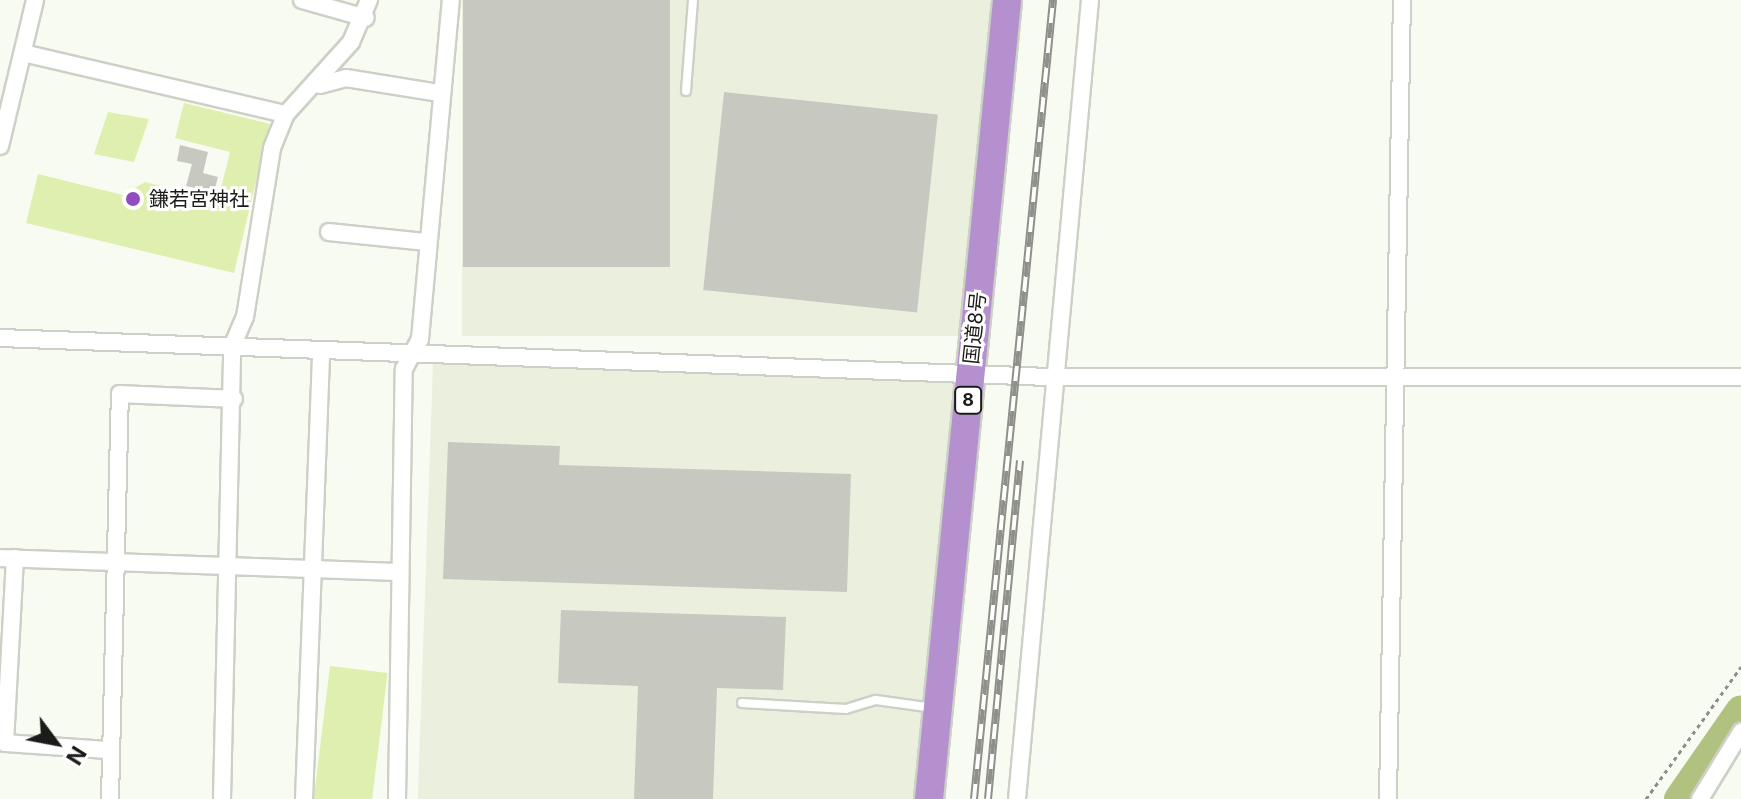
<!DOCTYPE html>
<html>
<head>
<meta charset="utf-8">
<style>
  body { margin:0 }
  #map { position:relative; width:1741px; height:799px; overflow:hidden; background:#f8fbf1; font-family:Inter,"Noto Sans JP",sans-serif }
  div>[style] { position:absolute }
  .built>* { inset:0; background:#ebf0de; transform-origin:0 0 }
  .green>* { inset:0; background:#dfefb0; transform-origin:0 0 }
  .river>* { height:30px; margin:-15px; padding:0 15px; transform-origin:15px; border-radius:15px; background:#b1c180 }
  .building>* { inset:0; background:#c7c9c0; transform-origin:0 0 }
  .path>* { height:3px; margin-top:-1.5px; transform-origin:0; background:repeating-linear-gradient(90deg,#8c8e87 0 4px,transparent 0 8px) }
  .roads { filter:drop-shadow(2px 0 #cdd0c6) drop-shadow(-2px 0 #cdd0c6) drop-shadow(0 2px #cdd0c6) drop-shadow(0 -2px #cdd0c6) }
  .service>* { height:8px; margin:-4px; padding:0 4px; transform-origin:4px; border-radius:4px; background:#fff }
  .minor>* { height:16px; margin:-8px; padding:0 8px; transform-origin:8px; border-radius:8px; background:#fff }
  .trunk>* { height:28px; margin:-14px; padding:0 14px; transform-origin:14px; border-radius:14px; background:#b490cf }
  .rail>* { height:8px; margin-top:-4px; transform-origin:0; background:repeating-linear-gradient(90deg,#fff 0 15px,#8e9089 0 30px); box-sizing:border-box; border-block:2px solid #8e9089 }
  .dots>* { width:22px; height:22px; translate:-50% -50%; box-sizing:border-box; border:4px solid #fff; border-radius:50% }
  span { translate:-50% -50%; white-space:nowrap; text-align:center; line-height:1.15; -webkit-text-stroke:6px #fff; paint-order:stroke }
  .shield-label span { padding:2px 6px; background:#fff; border:2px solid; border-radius:6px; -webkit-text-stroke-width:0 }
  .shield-label { font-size:18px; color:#1b1c19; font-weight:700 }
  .poi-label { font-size:20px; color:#1b1c19 }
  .left { translate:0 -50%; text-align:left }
  .street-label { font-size:20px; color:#1b1c19 }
  .north { position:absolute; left:16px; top:703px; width:80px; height:80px; -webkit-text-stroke:6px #fff; paint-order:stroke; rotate:122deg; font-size:22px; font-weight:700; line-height:32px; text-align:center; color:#1b1c19 }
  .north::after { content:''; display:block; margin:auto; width:28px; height:36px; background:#1b1c19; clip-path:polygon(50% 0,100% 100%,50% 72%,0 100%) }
</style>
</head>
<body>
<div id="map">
  <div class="built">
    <div style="left:462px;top:0;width:528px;height:336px"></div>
    <div style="left:433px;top:363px;width:528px;height:437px;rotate:2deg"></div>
  </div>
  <div class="green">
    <div style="clip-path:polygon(184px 103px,270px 124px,234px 273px,26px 223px,38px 174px,123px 195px,145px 182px,218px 200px,230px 152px,175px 138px)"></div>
    <div style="clip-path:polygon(108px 112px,149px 119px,134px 162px,94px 154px)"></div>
    <div style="left:330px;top:666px;width:58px;height:134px;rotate:7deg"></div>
  </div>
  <div class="river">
    <div style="left:1679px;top:799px;width:108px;rotate:-55.1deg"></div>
  </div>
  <div class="building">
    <div style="left:463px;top:0;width:207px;height:267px"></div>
    <div style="left:724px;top:92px;width:215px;height:199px;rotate:6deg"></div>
    <div style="clip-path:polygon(180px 145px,208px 152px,203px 173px,218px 177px,214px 192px,186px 186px,192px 164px,177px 161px)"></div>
    <div style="clip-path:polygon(448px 442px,560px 446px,559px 465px,851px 474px,847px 592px,443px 579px)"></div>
    <div style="clip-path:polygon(561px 610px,786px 617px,783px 690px,717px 688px,713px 799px,634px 799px,638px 686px,558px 683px)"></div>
  </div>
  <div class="path">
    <div style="left:1646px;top:799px;width:163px;rotate:-54.3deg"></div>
  </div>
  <div class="roads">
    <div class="service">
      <div style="left:686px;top:91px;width:91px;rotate:-85.6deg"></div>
      <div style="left:742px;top:703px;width:104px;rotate:3.3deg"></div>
      <div style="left:846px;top:709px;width:31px;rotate:-17deg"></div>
      <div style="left:876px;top:700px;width:58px;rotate:8deg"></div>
    </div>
    <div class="minor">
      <div style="left:302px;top:0;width:66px;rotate:15.7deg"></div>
      <div style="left:23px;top:53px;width:270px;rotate:13.1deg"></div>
      <div style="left:320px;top:85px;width:27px;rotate:-15deg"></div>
      <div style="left:346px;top:78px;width:95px;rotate:9.1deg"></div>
      <div style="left:0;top:146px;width:150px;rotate:-76.5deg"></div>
      <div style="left:329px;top:232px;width:98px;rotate:5.9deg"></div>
      <div style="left:0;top:338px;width:1052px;rotate:2.13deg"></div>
      <div style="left:1051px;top:377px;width:690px"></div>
      <div style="left:0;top:558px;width:397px;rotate:2deg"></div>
      <div style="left:15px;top:558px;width:185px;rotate:93.1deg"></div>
      <div style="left:5px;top:743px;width:102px;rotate:3.9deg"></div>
      <div style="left:110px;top:799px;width:405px;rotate:-88.6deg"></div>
      <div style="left:120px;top:394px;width:114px;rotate:2.5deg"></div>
      <div style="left:222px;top:799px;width:452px;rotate:-88.7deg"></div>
      <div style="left:232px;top:347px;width:33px;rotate:-67deg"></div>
      <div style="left:245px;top:317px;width:171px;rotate:-80.9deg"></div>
      <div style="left:272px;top:148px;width:37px;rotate:-68deg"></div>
      <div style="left:286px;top:114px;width:97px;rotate:-47.9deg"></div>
      <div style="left:351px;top:42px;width:46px;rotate:-66.8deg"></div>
      <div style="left:304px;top:799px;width:449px;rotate:-87.8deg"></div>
      <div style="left:397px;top:799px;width:430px;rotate:-89.1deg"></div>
      <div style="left:404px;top:369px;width:34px;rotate:-62deg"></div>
      <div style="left:420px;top:339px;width:340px;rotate:-84.8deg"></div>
      <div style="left:1017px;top:799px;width:802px;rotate:-84.78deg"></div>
      <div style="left:1388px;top:799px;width:799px;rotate:-89deg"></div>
      <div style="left:1700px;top:799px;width:79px;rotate:-58.5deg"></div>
    </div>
    <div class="trunk">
      <div style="left:929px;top:799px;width:803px;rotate:-84.42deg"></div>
    </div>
  </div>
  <div class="rail">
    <div style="left:974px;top:799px;width:803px;rotate:-84.35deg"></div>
    <div style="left:988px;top:799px;width:340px;rotate:-84.6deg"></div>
  </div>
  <div class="dots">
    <div style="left:133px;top:199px;background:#924cc0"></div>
  </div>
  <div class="shield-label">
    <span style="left:968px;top:400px">8</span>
  </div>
  <div class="poi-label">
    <span class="left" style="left:149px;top:199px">鎌若宮神社</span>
  </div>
  <div class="street-label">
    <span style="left:975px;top:328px;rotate:-84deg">国道8号</span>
  </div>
  <div class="north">N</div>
</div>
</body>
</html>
